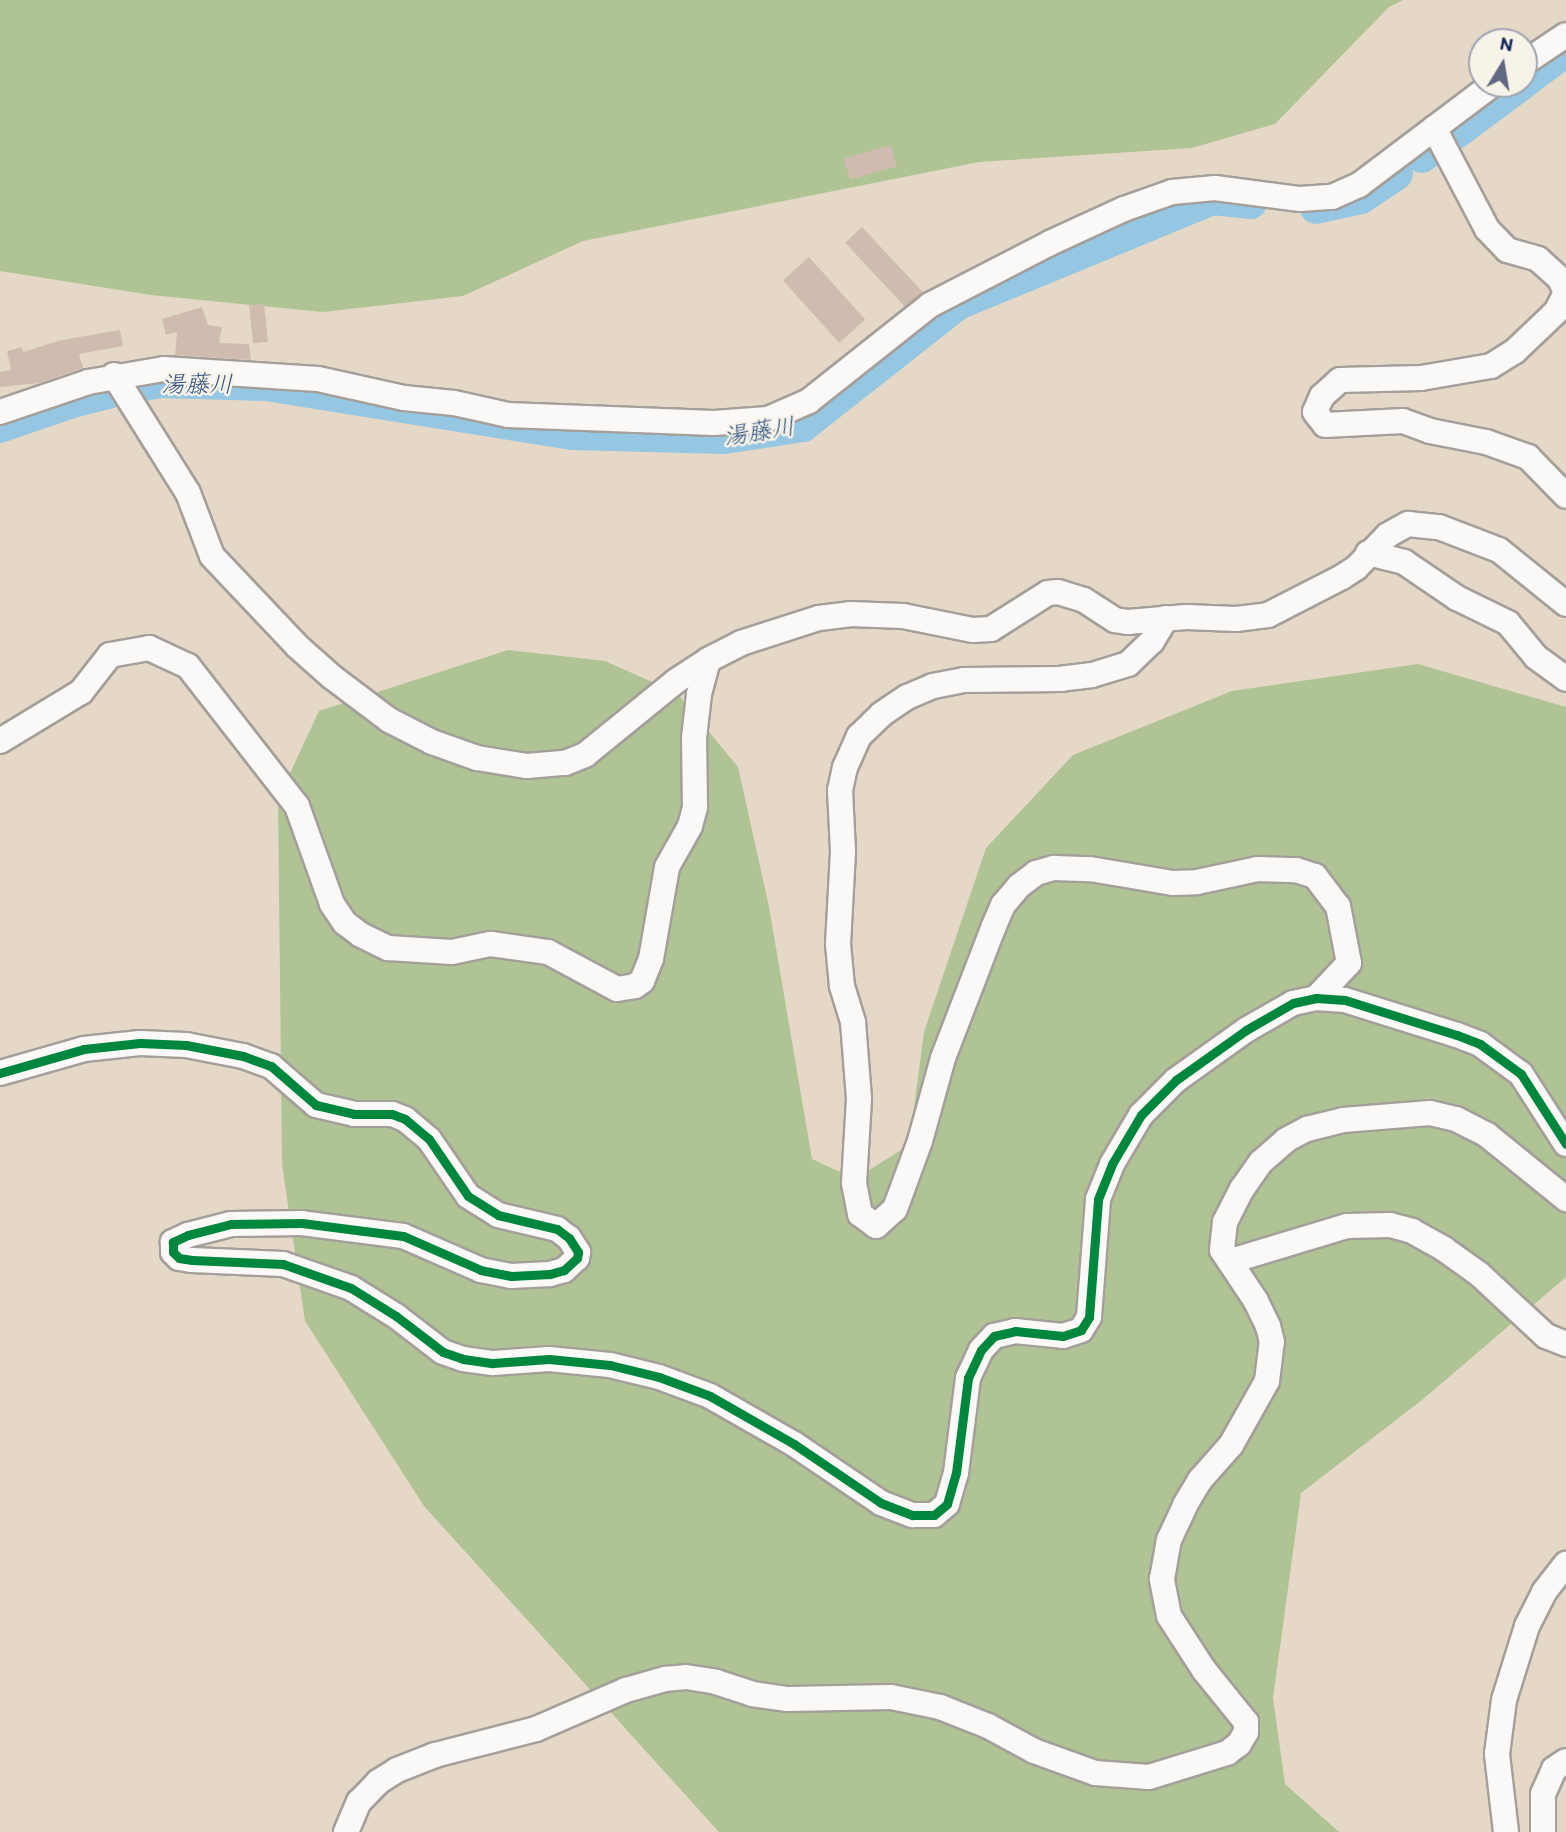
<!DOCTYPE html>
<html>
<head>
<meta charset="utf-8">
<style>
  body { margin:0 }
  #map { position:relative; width:1566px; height:1832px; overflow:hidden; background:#e5d8c7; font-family:Itim,"Klee One",sans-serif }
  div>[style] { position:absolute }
  .forest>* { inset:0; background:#afc395 }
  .river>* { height:32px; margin:-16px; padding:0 16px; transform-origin:16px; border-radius:16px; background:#95c6e2 }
  .building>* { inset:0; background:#d0bcaf; transform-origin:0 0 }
  .roads { filter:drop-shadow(2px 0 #a49f9a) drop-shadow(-2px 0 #a49f9a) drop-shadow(0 2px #a49f9a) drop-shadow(0 -2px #a49f9a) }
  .minor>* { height:24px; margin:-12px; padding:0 12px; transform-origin:12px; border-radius:12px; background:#fbf9f7 }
  .cycleway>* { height:9px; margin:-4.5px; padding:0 4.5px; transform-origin:4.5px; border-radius:4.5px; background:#00873e }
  span { translate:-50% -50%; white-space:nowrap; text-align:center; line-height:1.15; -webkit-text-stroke:5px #f7f3e8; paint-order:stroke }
  .water-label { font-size:24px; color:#315382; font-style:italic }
  .north { position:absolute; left:1468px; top:28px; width:70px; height:70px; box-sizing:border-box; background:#f7f3e8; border:2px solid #9fa5b1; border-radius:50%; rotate:11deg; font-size:19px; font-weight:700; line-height:28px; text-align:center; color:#1b2f5e }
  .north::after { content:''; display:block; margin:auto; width:24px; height:32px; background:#626a83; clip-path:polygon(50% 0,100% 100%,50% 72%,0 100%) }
</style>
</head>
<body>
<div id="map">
  <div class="forest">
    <div style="clip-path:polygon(0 0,1403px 0,1389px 7px,1275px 124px,1192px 148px,979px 162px,583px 241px,463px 296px,323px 312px,151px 295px,0 271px)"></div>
    <div style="clip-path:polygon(508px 650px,605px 661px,677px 693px,738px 767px,769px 907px,812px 1159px,855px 1179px,909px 1145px,924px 1032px,986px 848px,1073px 755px,1232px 691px,1418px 664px,1566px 707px,1566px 1277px,1422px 1400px,1301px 1493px,1273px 1698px,1285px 1784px,1339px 1832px,719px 1832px,424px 1506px,305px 1321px,282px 1164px,278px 799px,319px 711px)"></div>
  </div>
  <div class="river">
    <div style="left:1524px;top:82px;width:52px;rotate:-36.4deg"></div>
    <div style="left:1455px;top:134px;width:84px;rotate:-36.7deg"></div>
    <div style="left:1422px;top:157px;width:10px;rotate:-37deg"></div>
    <div style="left:1316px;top:208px;width:46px;rotate:-12.5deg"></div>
    <div style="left:1361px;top:198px;width:43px;rotate:-33.7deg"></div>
    <div style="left:138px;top:386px;width:22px;rotate:-10deg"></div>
    <div style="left:160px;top:382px;width:106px;rotate:1.6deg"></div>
    <div style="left:266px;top:385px;width:310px;rotate:9.1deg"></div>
    <div style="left:572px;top:434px;width:152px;rotate:1.5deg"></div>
    <div style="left:724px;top:438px;width:80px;rotate:-8.6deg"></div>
    <div style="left:803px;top:426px;width:197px;rotate:-38.2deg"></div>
    <div style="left:958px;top:304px;width:276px;rotate:-22.4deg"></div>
    <div style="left:1213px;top:199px;width:38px;rotate:6deg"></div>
    <div style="left:0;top:427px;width:76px;rotate:-19.1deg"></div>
    <div style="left:72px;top:402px;width:37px;rotate:-14deg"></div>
  </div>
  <div class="building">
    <div style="left:891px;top:145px;width:22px;height:49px;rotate:74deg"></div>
    <div style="left:862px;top:227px;width:89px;height:23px;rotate:47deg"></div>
    <div style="left:809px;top:257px;width:84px;height:35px;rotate:48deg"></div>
    <div style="left:264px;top:304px;width:38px;height:15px;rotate:84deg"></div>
    <div style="clip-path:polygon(202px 307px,208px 325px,222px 327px,219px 343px,249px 344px,251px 360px,175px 355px,177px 332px,166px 335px,162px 319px)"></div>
    <div style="clip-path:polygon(120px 330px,123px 346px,79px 354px,83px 368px,39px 383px,0 387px,0 372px,11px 370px,7px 351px,22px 347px,23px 352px,62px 340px)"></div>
  </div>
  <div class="roads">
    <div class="minor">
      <div style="left:1524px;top:63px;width:50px;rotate:-33.7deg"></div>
      <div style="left:1434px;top:128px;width:114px;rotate:62.3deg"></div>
      <div style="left:1487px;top:229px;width:29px;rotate:46deg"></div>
      <div style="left:1507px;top:250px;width:32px;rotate:16deg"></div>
      <div style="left:1538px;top:259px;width:30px;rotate:42deg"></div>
      <div style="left:1560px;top:279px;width:15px;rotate:67deg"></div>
      <div style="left:1566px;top:293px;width:21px;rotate:118deg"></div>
      <div style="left:1556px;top:312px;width:57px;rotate:136.4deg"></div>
      <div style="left:1515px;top:351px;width:28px;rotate:148deg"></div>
      <div style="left:1491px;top:366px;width:71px;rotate:170.3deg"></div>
      <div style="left:1421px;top:378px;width:81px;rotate:178.6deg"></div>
      <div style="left:1340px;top:380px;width:24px;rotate:138deg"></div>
      <div style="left:1322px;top:396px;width:17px;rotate:114deg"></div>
      <div style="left:1315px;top:412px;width:16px;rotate:52deg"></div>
      <div style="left:1325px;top:425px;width:78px;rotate:-2.9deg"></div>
      <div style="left:1403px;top:421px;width:29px;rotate:20deg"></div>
      <div style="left:1430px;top:431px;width:57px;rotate:11.1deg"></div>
      <div style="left:1486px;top:442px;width:45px;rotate:19.7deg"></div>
      <div style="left:1528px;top:457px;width:54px;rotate:45.7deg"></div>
      <div style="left:114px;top:375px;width:139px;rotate:57.9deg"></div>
      <div style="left:188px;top:493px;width:67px;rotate:69.1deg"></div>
      <div style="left:212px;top:556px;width:124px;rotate:46.6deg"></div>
      <div style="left:297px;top:646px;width:47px;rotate:41.5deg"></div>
      <div style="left:332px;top:677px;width:71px;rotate:37deg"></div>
      <div style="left:389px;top:720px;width:48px;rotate:27.1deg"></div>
      <div style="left:432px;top:742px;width:48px;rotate:19.6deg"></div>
      <div style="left:477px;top:758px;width:51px;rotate:9.1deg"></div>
      <div style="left:527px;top:766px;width:38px;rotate:-5deg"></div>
      <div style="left:565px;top:763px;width:22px;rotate:-22deg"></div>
      <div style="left:585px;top:755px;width:117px;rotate:-39.1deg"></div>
      <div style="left:676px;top:681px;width:38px;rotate:-33deg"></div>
      <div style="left:708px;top:660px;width:37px;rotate:-27deg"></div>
      <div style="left:741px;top:643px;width:82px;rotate:-17.8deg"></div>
      <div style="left:819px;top:618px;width:31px;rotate:-7deg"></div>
      <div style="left:850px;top:614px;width:53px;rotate:2.2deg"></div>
      <div style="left:903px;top:616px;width:71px;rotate:11.3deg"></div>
      <div style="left:973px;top:630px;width:18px;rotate:-3deg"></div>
      <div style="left:991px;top:629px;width:67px;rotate:-32.3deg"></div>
      <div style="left:1048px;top:593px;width:10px;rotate:-6deg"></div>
      <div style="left:1058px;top:592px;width:27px;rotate:17deg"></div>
      <div style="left:1084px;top:600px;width:37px;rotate:33deg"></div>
      <div style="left:1115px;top:620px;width:13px;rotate:9deg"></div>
      <div style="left:1128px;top:622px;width:58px;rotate:-4.9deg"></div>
      <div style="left:1186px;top:617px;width:50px;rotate:2.3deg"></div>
      <div style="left:1236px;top:619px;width:32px;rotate:-7deg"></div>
      <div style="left:1268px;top:615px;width:83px;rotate:-27.2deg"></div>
      <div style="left:1342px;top:577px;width:17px;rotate:-33deg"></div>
      <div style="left:1356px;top:568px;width:46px;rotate:-45.9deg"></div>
      <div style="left:1388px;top:535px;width:23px;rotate:-29deg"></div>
      <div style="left:1408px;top:524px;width:31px;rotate:6deg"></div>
      <div style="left:1439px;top:527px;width:64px;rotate:21deg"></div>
      <div style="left:1499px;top:550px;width:86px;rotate:38.9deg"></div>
      <div style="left:0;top:412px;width:93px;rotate:-18.8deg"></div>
      <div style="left:88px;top:382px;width:77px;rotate:-9.7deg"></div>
      <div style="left:164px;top:369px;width:154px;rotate:3.7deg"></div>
      <div style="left:318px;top:379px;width:88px;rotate:12.5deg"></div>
      <div style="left:404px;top:398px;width:50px;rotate:5.7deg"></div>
      <div style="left:454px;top:403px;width:55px;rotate:12.5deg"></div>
      <div style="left:508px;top:415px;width:206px;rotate:2.2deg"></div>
      <div style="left:714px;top:423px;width:54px;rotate:-4.2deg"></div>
      <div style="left:768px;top:419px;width:45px;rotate:-23.7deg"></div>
      <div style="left:809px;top:401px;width:154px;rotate:-38.4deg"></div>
      <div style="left:930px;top:305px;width:135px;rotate:-27.3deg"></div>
      <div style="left:1050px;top:243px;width:81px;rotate:-24.7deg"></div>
      <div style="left:1124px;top:209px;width:51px;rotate:-19.5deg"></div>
      <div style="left:1172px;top:192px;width:43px;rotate:-5.3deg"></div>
      <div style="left:1215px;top:188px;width:86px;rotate:7.4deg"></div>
      <div style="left:1300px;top:199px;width:32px;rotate:-4deg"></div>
      <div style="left:1332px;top:197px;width:30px;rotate:-24deg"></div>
      <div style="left:1359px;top:185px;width:168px;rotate:-37deg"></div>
      <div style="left:1368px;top:553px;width:37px;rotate:14deg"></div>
      <div style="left:1404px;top:562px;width:64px;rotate:34.2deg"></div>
      <div style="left:1457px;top:598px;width:57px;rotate:26.1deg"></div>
      <div style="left:1508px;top:623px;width:44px;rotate:50.5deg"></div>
      <div style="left:1536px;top:657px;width:37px;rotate:36deg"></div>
      <div style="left:1166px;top:618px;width:27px;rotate:121deg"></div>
      <div style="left:1152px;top:641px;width:33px;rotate:136deg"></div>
      <div style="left:1128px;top:664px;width:38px;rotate:163deg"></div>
      <div style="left:1092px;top:675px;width:31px;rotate:173deg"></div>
      <div style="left:1061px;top:679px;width:97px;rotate:179.4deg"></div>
      <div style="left:964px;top:680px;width:32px;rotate:169deg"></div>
      <div style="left:933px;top:686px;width:28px;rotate:157deg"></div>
      <div style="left:907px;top:697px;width:30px;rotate:146deg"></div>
      <div style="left:882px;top:714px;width:32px;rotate:136deg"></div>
      <div style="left:859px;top:736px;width:34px;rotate:114deg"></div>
      <div style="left:845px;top:767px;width:24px;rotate:102deg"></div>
      <div style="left:840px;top:790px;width:62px;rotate:87.2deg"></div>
      <div style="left:843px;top:852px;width:92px;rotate:93.1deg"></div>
      <div style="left:838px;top:944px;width:42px;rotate:84.6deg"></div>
      <div style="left:842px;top:986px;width:38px;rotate:73deg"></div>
      <div style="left:853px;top:1022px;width:77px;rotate:85.5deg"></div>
      <div style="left:859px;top:1099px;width:84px;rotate:93.4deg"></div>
      <div style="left:854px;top:1183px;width:32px;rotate:79deg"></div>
      <div style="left:860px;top:1214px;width:20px;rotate:37deg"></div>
      <div style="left:876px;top:1226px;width:25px;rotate:-42deg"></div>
      <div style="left:895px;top:1209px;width:72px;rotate:-69.8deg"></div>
      <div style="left:920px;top:1141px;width:86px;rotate:-74.5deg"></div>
      <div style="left:943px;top:1058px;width:142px;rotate:-68.9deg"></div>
      <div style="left:994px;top:926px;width:23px;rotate:-67deg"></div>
      <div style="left:1003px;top:905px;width:25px;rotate:-50deg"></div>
      <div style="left:1019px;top:886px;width:21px;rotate:-37deg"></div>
      <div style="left:1036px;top:873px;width:19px;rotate:-16deg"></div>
      <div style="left:1054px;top:868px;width:36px;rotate:2deg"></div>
      <div style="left:1090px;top:869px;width:84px;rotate:9.6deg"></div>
      <div style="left:1173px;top:883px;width:24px;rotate:-2deg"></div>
      <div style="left:1197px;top:882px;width:62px;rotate:-12deg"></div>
      <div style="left:1258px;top:869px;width:38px;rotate:2deg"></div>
      <div style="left:1296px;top:870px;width:20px;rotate:18deg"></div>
      <div style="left:1315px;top:876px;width:38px;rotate:53deg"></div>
      <div style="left:1338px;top:906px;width:58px;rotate:79.1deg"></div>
      <div style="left:1349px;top:963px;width:48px;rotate:133.3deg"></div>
      <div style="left:0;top:741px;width:95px;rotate:-31.2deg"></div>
      <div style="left:81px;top:692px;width:47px;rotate:-51.9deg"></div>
      <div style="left:110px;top:655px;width:40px;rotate:-10deg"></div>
      <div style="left:149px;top:648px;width:43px;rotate:24.8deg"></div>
      <div style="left:188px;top:666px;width:177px;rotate:52.1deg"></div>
      <div style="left:297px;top:806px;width:104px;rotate:70.3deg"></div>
      <div style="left:332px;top:904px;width:23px;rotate:56deg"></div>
      <div style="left:345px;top:923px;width:20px;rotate:37deg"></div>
      <div style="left:361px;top:935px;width:30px;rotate:26deg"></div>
      <div style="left:388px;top:948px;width:64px;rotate:3.6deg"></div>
      <div style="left:452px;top:952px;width:40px;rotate:-12deg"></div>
      <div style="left:491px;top:944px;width:58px;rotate:8deg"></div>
      <div style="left:548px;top:952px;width:78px;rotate:28.2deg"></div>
      <div style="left:617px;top:989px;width:18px;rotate:-9deg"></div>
      <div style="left:635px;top:986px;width:9px;rotate:-36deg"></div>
      <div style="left:642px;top:981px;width:24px;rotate:-68deg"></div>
      <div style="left:651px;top:959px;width:93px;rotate:-80.1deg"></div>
      <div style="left:667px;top:867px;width:47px;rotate:-60.7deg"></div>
      <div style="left:690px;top:826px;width:20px;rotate:-75deg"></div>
      <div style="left:695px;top:807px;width:69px;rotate:-90.8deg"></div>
      <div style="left:694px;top:738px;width:44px;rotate:-83.5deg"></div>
      <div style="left:699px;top:694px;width:35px;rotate:-75deg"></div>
      <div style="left:0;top:1073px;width:87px;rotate:-15.9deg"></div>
      <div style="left:84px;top:1049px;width:56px;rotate:-6.1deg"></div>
      <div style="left:140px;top:1043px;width:46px;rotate:2.5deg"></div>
      <div style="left:186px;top:1045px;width:58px;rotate:10.9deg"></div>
      <div style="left:243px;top:1056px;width:30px;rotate:20deg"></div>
      <div style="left:271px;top:1066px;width:60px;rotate:40.9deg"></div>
      <div style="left:316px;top:1105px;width:39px;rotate:13deg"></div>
      <div style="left:354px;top:1114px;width:38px"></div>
      <div style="left:392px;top:1114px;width:14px;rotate:21deg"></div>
      <div style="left:405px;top:1119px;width:31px;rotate:40deg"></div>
      <div style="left:429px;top:1139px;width:69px;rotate:55.6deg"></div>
      <div style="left:468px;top:1196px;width:36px;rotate:32deg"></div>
      <div style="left:498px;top:1215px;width:61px;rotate:13.3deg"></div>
      <div style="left:557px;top:1229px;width:15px;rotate:37deg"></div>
      <div style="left:569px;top:1238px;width:17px;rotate:57deg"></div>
      <div style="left:578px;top:1252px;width:6px;rotate:99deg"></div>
      <div style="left:577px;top:1258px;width:18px;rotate:137deg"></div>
      <div style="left:564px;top:1270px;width:15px;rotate:164deg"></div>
      <div style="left:550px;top:1274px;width:39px;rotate:177deg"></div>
      <div style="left:511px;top:1276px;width:31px;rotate:-169deg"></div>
      <div style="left:481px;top:1270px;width:85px;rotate:-156.4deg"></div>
      <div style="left:403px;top:1236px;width:102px;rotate:-172.7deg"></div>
      <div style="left:302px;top:1223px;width:71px;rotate:179.2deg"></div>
      <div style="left:231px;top:1224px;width:44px;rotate:165.7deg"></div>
      <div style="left:188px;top:1235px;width:17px;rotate:155deg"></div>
      <div style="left:173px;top:1242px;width:10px;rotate:90deg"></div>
      <div style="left:173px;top:1252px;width:8px;rotate:45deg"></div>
      <div style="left:179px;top:1258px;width:13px;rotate:9deg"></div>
      <div style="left:192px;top:1260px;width:91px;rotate:2.5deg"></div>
      <div style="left:283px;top:1264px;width:72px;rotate:19.4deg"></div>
      <div style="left:351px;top:1288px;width:53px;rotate:31.9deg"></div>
      <div style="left:396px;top:1316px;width:59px;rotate:37.5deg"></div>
      <div style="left:443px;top:1352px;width:21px;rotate:19deg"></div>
      <div style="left:463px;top:1359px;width:30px;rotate:8deg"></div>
      <div style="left:493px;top:1363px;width:56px;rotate:-4.1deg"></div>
      <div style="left:549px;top:1359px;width:61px;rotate:5.6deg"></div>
      <div style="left:610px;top:1365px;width:50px;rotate:13.8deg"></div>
      <div style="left:659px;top:1377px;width:54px;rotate:20.4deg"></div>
      <div style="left:710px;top:1396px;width:97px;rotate:29.7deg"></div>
      <div style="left:794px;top:1444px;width:105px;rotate:34.1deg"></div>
      <div style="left:881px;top:1503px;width:34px;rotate:21deg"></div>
      <div style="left:913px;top:1515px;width:21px"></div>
      <div style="left:934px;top:1515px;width:17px;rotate:-40deg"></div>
      <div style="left:947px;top:1504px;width:32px;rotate:-74deg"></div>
      <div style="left:956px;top:1473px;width:96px;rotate:-82.8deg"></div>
      <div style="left:968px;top:1378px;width:31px;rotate:-65deg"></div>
      <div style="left:981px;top:1350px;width:19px;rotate:-47deg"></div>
      <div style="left:994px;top:1336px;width:22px;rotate:-13deg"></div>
      <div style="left:1015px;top:1331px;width:48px;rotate:5.9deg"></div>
      <div style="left:1063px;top:1336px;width:19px;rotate:-18deg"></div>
      <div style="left:1081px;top:1330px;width:15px;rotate:-58deg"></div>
      <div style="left:1089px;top:1317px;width:118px;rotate:-85.6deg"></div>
      <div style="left:1098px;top:1199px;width:38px;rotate:-68deg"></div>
      <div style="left:1112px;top:1164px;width:57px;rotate:-59.4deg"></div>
      <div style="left:1141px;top:1115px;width:49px;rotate:-45deg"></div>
      <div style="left:1176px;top:1080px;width:86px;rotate:-35.5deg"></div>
      <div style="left:1246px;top:1030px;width:54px;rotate:-29.9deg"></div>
      <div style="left:1293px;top:1003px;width:24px;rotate:-12deg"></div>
      <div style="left:1316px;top:998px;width:29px;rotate:4deg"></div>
      <div style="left:1345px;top:1000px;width:117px;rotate:17.4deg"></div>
      <div style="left:1457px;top:1035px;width:25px;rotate:21deg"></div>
      <div style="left:1480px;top:1044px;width:51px;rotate:36.2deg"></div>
      <div style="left:1521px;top:1074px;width:83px;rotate:57.3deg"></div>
      <div style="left:1231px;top:1261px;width:121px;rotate:-16.8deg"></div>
      <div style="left:1347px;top:1226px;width:43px;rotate:-1.3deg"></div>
      <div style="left:1390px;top:1225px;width:23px;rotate:15deg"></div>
      <div style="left:1412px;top:1231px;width:37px;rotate:29deg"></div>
      <div style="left:1444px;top:1249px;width:43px;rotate:35.5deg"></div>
      <div style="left:1479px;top:1274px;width:91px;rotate:42.8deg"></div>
      <div style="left:1546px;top:1336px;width:22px;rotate:22deg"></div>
      <div style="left:346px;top:1832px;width:33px;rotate:-67deg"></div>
      <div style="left:359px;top:1802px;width:28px;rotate:-46deg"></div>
      <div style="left:378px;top:1782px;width:22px;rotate:-32deg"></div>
      <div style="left:397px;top:1770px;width:41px;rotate:-21.5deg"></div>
      <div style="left:435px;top:1755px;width:104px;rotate:-14.4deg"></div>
      <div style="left:536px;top:1729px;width:98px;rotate:-23.4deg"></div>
      <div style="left:626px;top:1690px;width:41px;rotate:-15.8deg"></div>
      <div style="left:665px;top:1679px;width:21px;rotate:-5deg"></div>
      <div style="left:686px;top:1677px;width:30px;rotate:9deg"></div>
      <div style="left:716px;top:1682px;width:38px;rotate:18deg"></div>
      <div style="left:752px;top:1694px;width:36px;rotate:8deg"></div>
      <div style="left:788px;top:1699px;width:103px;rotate:-1.1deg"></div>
      <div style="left:891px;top:1697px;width:50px;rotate:11.5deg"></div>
      <div style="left:940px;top:1707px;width:52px;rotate:21.6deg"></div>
      <div style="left:988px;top:1726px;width:52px;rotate:28.5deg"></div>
      <div style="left:1034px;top:1751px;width:65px;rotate:19.8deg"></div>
      <div style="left:1095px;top:1773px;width:54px;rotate:4.2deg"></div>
      <div style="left:1149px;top:1777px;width:82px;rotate:-17.1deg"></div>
      <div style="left:1227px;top:1753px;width:15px;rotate:-37deg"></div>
      <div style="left:1239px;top:1744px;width:14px;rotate:-60deg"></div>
      <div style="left:1246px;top:1732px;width:10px;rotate:-90deg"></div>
      <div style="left:1246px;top:1722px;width:67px;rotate:-128.9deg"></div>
      <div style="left:1204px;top:1670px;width:64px;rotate:-122.9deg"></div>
      <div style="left:1169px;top:1616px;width:38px;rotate:-101deg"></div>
      <div style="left:1162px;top:1579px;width:40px;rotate:-80deg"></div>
      <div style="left:1169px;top:1540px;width:38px;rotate:-65deg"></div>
      <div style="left:1185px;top:1505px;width:29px;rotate:-59deg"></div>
      <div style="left:1200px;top:1480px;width:47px;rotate:-48.5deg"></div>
      <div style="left:1231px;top:1445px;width:73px;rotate:-60.6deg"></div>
      <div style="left:1267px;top:1381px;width:39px;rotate:-83deg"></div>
      <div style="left:1272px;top:1342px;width:16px;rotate:-104deg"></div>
      <div style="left:1268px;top:1326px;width:28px;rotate:-116deg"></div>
      <div style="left:1256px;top:1301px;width:61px;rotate:-123.7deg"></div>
      <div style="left:1222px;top:1250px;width:28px;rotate:-84deg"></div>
      <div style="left:1225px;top:1222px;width:37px;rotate:-63deg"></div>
      <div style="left:1242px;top:1189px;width:33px;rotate:-55deg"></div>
      <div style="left:1261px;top:1162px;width:33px;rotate:-41deg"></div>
      <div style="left:1286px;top:1140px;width:24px;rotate:-28deg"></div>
      <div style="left:1307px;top:1129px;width:37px;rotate:-14deg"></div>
      <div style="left:1343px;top:1120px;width:87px;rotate:-4.6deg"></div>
      <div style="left:1430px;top:1113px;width:27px;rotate:13deg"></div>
      <div style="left:1456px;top:1119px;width:35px;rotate:27deg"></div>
      <div style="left:1487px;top:1135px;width:102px;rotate:39deg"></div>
      <div style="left:1506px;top:1832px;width:79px;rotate:-96.6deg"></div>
      <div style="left:1497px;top:1754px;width:54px;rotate:-82.6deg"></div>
      <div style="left:1504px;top:1700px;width:77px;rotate:-72.7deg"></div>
      <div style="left:1527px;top:1626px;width:38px;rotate:-63deg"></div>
      <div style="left:1544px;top:1592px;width:36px;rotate:-52deg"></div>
      <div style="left:1543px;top:1832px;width:38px;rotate:-90deg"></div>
      <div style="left:1543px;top:1794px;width:27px;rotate:-66deg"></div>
      <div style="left:1554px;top:1769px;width:14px;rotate:-34deg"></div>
    </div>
  </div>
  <div class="cycleway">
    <div style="left:0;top:1073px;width:87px;rotate:-15.9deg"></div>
    <div style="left:84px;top:1049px;width:56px;rotate:-6.1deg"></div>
    <div style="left:140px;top:1043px;width:46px;rotate:2.5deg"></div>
    <div style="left:186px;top:1045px;width:58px;rotate:10.9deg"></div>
    <div style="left:243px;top:1056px;width:30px;rotate:20deg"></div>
    <div style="left:271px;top:1066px;width:60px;rotate:40.9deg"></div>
    <div style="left:316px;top:1105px;width:39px;rotate:13deg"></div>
    <div style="left:354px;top:1114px;width:38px"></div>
    <div style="left:392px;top:1114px;width:14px;rotate:21deg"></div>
    <div style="left:405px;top:1119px;width:31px;rotate:40deg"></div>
    <div style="left:429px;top:1139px;width:69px;rotate:55.6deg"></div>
    <div style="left:468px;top:1196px;width:36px;rotate:32deg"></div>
    <div style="left:498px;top:1215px;width:61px;rotate:13.3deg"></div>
    <div style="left:557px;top:1229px;width:15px;rotate:37deg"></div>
    <div style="left:569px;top:1238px;width:17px;rotate:57deg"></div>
    <div style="left:578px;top:1252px;width:6px;rotate:99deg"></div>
    <div style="left:577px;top:1258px;width:18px;rotate:137deg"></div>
    <div style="left:564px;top:1270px;width:15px;rotate:164deg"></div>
    <div style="left:550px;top:1274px;width:39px;rotate:177deg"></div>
    <div style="left:511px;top:1276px;width:31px;rotate:-169deg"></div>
    <div style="left:481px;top:1270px;width:85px;rotate:-156.4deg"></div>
    <div style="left:403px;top:1236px;width:102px;rotate:-172.7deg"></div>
    <div style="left:302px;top:1223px;width:71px;rotate:179.2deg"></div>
    <div style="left:231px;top:1224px;width:44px;rotate:165.7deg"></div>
    <div style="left:188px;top:1235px;width:17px;rotate:155deg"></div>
    <div style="left:173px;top:1242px;width:10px;rotate:90deg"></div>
    <div style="left:173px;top:1252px;width:8px;rotate:45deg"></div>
    <div style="left:179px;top:1258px;width:13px;rotate:9deg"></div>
    <div style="left:192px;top:1260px;width:91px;rotate:2.5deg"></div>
    <div style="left:283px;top:1264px;width:72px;rotate:19.4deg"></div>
    <div style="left:351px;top:1288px;width:53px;rotate:31.9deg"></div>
    <div style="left:396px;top:1316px;width:59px;rotate:37.5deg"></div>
    <div style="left:443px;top:1352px;width:21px;rotate:19deg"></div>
    <div style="left:463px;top:1359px;width:30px;rotate:8deg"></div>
    <div style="left:493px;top:1363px;width:56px;rotate:-4.1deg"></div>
    <div style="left:549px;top:1359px;width:61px;rotate:5.6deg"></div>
    <div style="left:610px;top:1365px;width:50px;rotate:13.8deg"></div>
    <div style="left:659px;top:1377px;width:54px;rotate:20.4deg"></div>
    <div style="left:710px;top:1396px;width:97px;rotate:29.7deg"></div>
    <div style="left:794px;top:1444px;width:105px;rotate:34.1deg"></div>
    <div style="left:881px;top:1503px;width:34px;rotate:21deg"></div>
    <div style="left:913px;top:1515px;width:21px"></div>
    <div style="left:934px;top:1515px;width:17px;rotate:-40deg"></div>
    <div style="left:947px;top:1504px;width:32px;rotate:-74deg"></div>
    <div style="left:956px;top:1473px;width:96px;rotate:-82.8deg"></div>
    <div style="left:968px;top:1378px;width:31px;rotate:-65deg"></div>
    <div style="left:981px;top:1350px;width:19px;rotate:-47deg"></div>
    <div style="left:994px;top:1336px;width:22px;rotate:-13deg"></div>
    <div style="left:1015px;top:1331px;width:48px;rotate:5.9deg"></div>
    <div style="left:1063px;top:1336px;width:19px;rotate:-18deg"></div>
    <div style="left:1081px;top:1330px;width:15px;rotate:-58deg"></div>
    <div style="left:1089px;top:1317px;width:118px;rotate:-85.6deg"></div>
    <div style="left:1098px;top:1199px;width:38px;rotate:-68deg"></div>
    <div style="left:1112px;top:1164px;width:57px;rotate:-59.4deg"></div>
    <div style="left:1141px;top:1115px;width:49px;rotate:-45deg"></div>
    <div style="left:1176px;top:1080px;width:86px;rotate:-35.5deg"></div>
    <div style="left:1246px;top:1030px;width:54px;rotate:-29.9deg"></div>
    <div style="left:1293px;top:1003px;width:24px;rotate:-12deg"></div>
    <div style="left:1316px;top:998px;width:29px;rotate:4deg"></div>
    <div style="left:1345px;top:1000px;width:117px;rotate:17.4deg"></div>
    <div style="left:1457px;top:1035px;width:25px;rotate:21deg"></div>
    <div style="left:1480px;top:1044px;width:51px;rotate:36.2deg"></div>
    <div style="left:1521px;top:1074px;width:83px;rotate:57.3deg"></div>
  </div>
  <div class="water-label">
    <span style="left:197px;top:384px">湯藤川</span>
    <span style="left:759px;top:431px;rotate:-9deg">湯藤川</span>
  </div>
  <div class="north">N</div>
</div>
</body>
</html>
